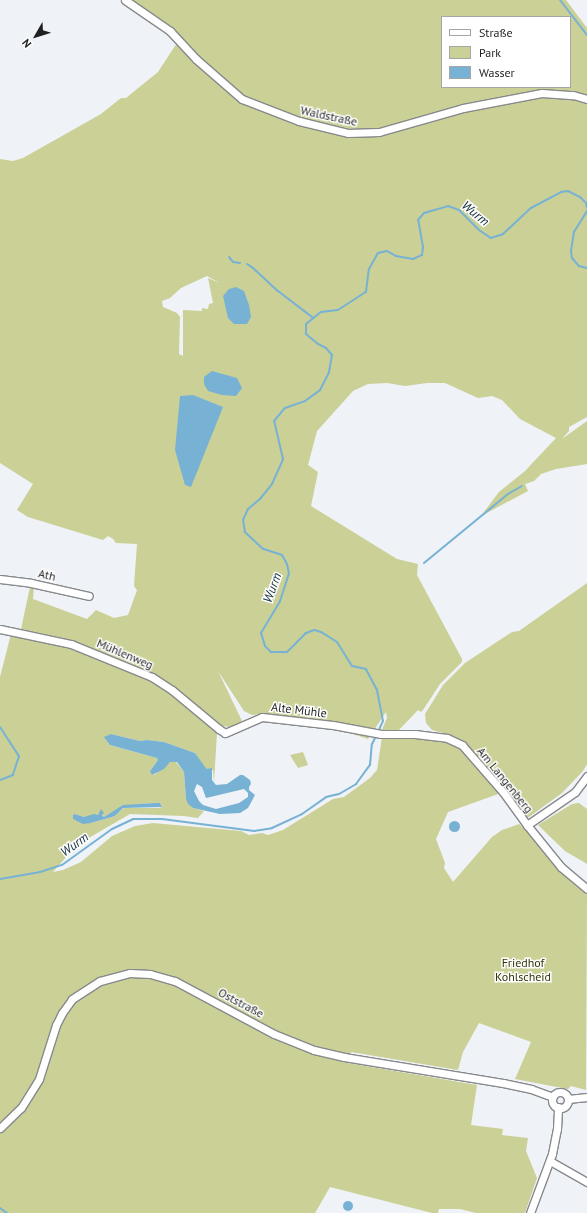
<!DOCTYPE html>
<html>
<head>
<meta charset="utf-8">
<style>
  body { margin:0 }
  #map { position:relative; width:587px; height:1213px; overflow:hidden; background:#eff2f6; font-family:"PT Sans",sans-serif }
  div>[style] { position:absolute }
  .green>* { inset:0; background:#cad096 }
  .water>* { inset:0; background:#77b2d4 }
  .round { border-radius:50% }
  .stream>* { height:2px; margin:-1px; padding:0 1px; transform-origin:1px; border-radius:1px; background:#77b2d4 }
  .roads { filter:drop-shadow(1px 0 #87898c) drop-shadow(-1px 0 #87898c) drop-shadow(0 1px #87898c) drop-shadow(0 -1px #87898c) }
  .minor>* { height:7px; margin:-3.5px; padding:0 3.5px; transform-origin:3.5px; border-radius:3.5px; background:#fff }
  .minor>.ring { margin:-3.5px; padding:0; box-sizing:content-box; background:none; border:7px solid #fff; border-radius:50% }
  span { translate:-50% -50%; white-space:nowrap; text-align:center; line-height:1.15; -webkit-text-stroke:3px #fff; paint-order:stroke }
  .street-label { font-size:12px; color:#1f2021 }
  .park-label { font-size:12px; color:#343607 }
  .water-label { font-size:13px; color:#132f3d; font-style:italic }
  .legend { position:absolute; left:441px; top:16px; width:130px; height:72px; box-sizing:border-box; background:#fff; border:1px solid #a5a6a6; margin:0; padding:5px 7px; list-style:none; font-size:12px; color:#1f2021 }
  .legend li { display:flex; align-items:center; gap:8px; height:20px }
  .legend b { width:20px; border:1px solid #a5a6a6 }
  .north { position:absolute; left:16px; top:16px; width:40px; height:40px; -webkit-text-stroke:3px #fff; paint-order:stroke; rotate:231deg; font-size:11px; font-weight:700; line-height:16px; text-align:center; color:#1f2021 }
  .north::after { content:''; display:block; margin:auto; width:14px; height:18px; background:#1f2021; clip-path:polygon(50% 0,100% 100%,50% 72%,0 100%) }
</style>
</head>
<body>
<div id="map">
  <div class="green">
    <div style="clip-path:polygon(evenodd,129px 0,566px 0,587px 28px,587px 98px,541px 95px,587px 100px,587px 417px,569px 427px,569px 431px,562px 439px,587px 421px,587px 464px,556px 469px,541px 474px,534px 481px,525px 484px,528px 491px,481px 516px,499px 492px,525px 471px,556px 438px,520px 419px,502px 400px,492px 396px,478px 398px,445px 383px,427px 383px,405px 386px,387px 383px,368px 384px,353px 391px,317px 431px,308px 465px,318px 472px,311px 506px,397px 559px,418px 564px,417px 575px,462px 659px,462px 662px,440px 684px,423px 710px,421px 712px,418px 710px,398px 731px,381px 732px,387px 718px,386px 712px,368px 739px,312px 721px,263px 714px,252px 715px,244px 711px,218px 671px,242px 721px,231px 727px,221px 726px,182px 694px,103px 654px,67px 639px,21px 629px,30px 587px,34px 588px,33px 599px,87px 619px,96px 610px,114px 618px,128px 615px,137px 590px,134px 586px,137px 544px,116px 543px,113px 539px,108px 536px,103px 540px,28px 517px,17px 510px,33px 484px,0 463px,0 159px,13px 161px,23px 158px,101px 114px,121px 98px,126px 98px,158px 72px,175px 46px,181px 40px,129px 0,442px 17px,570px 17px,570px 87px,442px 87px,442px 17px,129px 0,207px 276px,220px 283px,208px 278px,213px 303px,209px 304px,208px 309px,202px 308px,202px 311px,183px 310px,183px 356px,179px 354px,180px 317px,177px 313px,163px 307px,162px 301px,170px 298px,181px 288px,207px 276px)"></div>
    <div style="clip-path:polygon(587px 583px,587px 764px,583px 771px,562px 793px,529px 817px,526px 817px,463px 742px,449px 735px,432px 730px,426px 723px,425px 714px,443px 685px,465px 663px,512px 632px,519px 631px)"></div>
    <div style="clip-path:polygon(evenodd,11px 634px,57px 642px,152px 681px,181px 701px,217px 733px,214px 782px,213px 770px,207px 769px,202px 765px,195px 753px,164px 742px,147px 740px,140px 741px,111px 734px,110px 745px,157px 758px,158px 760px,150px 771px,154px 775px,170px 762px,176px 762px,184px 772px,186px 799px,193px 808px,204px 811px,198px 818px,184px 816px,130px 814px,87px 839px,68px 855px,53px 872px,63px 870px,81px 862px,112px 836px,135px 826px,153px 823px,241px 831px,249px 835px,262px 833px,268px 835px,283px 830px,333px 799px,344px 797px,370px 778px,377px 770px,382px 737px,435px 739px,447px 741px,459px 747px,501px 793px,448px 812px,436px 839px,445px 863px,444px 868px,453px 882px,492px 837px,502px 830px,519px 824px,529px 833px,567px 878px,587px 895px,586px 1090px,571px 1086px,568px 1089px,562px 1088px,515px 1079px,531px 1042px,479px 1023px,463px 1052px,458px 1070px,351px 1052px,348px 1063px,477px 1085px,471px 1125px,503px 1129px,502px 1135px,528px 1138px,526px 1151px,537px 1178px,525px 1213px,476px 1213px,460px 1209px,439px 1209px,438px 1213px,432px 1213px,330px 1187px,315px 1213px,0 1213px,0 677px,11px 634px,160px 803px,162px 807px,159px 808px,123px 808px,115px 816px,91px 823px,85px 822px,75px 814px,84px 817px,102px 814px,104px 817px,112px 812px,138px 804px,160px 803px)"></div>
    <div style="clip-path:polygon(303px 752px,308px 765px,298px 768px,290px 755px)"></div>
    <div style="clip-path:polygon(579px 803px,587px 809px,587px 864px,565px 851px,538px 825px,572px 804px)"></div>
  </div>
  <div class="water">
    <div style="clip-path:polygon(236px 287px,244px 291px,249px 305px,251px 317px,247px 324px,234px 324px,228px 318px,223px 296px,229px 289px)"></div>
    <div style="clip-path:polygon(212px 371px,237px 378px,242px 388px,236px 396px,222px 395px,208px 391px,204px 384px,204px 377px)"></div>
    <div style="clip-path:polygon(193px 395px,223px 407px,191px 487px,185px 485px,175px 450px,180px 396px)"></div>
    <div style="clip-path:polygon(evenodd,111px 734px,140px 741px,147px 740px,164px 742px,195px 753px,205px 767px,207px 769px,212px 768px,212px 780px,216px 785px,227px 784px,240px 775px,243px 775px,250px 780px,251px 784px,249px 787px,249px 790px,255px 795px,248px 808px,240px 813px,220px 814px,193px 808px,188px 804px,186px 799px,184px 772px,177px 762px,170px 762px,164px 769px,152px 775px,150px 771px,158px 760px,157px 758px,110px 745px,104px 737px,111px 734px,197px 784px,202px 787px,206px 798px,244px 789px,248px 793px,248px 797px,239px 803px,216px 809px,203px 805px,199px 801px,194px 791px,197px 784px)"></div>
    <div style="clip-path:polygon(155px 803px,160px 803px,162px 807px,123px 808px,115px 816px,91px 823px,83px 824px,73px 819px,73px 815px,75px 814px,84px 817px,94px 814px,98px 815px,101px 809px,104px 813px,102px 815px,104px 817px,123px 805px)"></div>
    <div class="round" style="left:448.5px;top:820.5px;width:11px;height:11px"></div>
    <div class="round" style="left:343px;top:1201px;width:10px;height:10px"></div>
  </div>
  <div class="stream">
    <div style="left:560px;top:0;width:44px;rotate:52.4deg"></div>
    <div style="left:587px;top:211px;width:25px;rotate:122deg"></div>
    <div style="left:574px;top:232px;width:19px;rotate:99deg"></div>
    <div style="left:571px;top:251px;width:7px;rotate:82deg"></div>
    <div style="left:572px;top:258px;width:11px;rotate:49deg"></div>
    <div style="left:579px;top:266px;width:8px;rotate:14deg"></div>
    <div style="left:229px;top:257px;width:6px;rotate:51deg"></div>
    <div style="left:233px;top:262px;width:7px;rotate:8deg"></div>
    <div style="left:247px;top:264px;width:7px;rotate:34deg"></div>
    <div style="left:253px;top:268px;width:34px;rotate:43deg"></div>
    <div style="left:278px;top:291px;width:43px;rotate:37.4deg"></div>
    <div style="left:424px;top:563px;width:109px;rotate:-39.4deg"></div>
    <div style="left:508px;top:494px;width:16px;rotate:-30deg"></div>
    <div style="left:0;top:727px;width:35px;rotate:57deg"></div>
    <div style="left:19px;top:756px;width:20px;rotate:108deg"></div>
    <div style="left:13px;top:775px;width:14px;rotate:159deg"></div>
    <div style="left:378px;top:732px;width:12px;rotate:-66deg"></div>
    <div style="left:383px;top:721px;width:32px;rotate:-101deg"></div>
    <div style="left:377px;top:690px;width:24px;rotate:-118deg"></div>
    <div style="left:366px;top:669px;width:14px;rotate:-168deg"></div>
    <div style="left:352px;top:666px;width:28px;rotate:-122deg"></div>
    <div style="left:337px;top:642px;width:19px;rotate:-148deg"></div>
    <div style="left:321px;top:632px;width:7px;rotate:-164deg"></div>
    <div style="left:314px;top:630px;width:9px;rotate:159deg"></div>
    <div style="left:306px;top:633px;width:27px;rotate:135deg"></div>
    <div style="left:287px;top:652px;width:16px;rotate:180deg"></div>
    <div style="left:271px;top:652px;width:8px;rotate:-135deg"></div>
    <div style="left:265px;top:646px;width:14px;rotate:-107deg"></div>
    <div style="left:261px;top:633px;width:37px;rotate:-59deg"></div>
    <div style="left:280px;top:601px;width:28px;rotate:-72deg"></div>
    <div style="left:289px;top:574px;width:10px;rotate:-101deg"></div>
    <div style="left:287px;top:564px;width:10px;rotate:-119deg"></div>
    <div style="left:282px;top:555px;width:20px;rotate:-162deg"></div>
    <div style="left:263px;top:549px;width:25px;rotate:-137deg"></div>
    <div style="left:245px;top:532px;width:12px;rotate:-99deg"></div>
    <div style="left:243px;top:520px;width:12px;rotate:-66deg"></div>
    <div style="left:248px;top:509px;width:16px;rotate:-40deg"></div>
    <div style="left:260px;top:499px;width:19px;rotate:-51deg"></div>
    <div style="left:272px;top:484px;width:27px;rotate:-66deg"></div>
    <div style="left:283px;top:459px;width:39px;rotate:-103deg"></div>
    <div style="left:274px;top:421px;width:17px;rotate:-50deg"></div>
    <div style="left:285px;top:408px;width:21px;rotate:-19deg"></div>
    <div style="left:305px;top:401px;width:19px;rotate:-36deg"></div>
    <div style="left:320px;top:390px;width:20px;rotate:-63deg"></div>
    <div style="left:329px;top:372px;width:17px;rotate:-80deg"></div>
    <div style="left:332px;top:355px;width:9px;rotate:-131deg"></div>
    <div style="left:326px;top:348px;width:9px;rotate:-153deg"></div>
    <div style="left:318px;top:344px;width:16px;rotate:-140deg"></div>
    <div style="left:306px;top:334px;width:10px;rotate:-90deg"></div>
    <div style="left:306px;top:324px;width:19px;rotate:-39deg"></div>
    <div style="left:321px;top:312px;width:17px;rotate:-7deg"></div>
    <div style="left:338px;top:310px;width:33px;rotate:-33deg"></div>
    <div style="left:366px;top:292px;width:23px;rotate:-83deg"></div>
    <div style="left:369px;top:269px;width:18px;rotate:-61deg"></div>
    <div style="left:378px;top:253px;width:9px;rotate:-13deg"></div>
    <div style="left:387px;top:251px;width:10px;rotate:29deg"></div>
    <div style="left:396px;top:256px;width:17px;rotate:10deg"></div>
    <div style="left:413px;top:259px;width:10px;rotate:-24deg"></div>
    <div style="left:422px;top:255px;width:8px;rotate:-83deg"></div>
    <div style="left:423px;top:247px;width:27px;rotate:-100deg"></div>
    <div style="left:418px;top:220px;width:9px;rotate:-49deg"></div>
    <div style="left:424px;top:213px;width:25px;rotate:-16deg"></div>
    <div style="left:448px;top:206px;width:12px;rotate:20deg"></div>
    <div style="left:459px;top:210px;width:28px;rotate:45deg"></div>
    <div style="left:479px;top:230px;width:14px;rotate:34deg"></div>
    <div style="left:491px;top:238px;width:13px;rotate:-18deg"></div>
    <div style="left:503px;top:234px;width:38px;rotate:-43deg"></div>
    <div style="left:531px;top:208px;width:34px;rotate:-28deg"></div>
    <div style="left:561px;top:192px;width:7px;rotate:-8deg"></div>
    <div style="left:568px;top:191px;width:13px;rotate:27deg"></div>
    <div style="left:580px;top:197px;width:8px;rotate:45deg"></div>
    <div style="left:586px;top:203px;width:5px;rotate:79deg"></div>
    <div style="left:0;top:879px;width:41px;rotate:-9.9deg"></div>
    <div style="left:40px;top:872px;width:23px;rotate:-18deg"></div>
    <div style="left:62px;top:865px;width:62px;rotate:-35.8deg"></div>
    <div style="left:112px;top:829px;width:23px;rotate:-25deg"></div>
    <div style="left:133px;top:819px;width:29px"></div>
    <div style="left:162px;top:819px;width:93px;rotate:7.4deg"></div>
    <div style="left:254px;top:831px;width:18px;rotate:-9deg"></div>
    <div style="left:272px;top:828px;width:33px;rotate:-25deg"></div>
    <div style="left:302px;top:814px;width:29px;rotate:-35deg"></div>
    <div style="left:326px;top:797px;width:13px;rotate:-13deg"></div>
    <div style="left:339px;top:794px;width:20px;rotate:-30deg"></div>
    <div style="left:356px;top:784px;width:24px;rotate:-54deg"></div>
    <div style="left:370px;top:765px;width:21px;rotate:-85deg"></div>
    <div style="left:372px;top:744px;width:9px;rotate:-63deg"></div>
    <div style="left:0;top:1208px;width:9px;rotate:36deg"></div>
  </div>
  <div class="roads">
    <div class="minor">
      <div style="left:125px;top:0;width:55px;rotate:34.6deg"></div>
      <div style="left:170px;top:31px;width:38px;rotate:47deg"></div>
      <div style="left:196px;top:59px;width:61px;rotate:41deg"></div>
      <div style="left:242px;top:99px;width:61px;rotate:21.1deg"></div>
      <div style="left:299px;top:121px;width:50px;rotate:13.8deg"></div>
      <div style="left:348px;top:133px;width:31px;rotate:-2deg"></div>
      <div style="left:379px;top:132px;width:87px;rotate:-15.9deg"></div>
      <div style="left:463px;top:108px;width:80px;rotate:-10.8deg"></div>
      <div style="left:542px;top:93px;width:31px;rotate:4deg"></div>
      <div style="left:573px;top:95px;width:15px;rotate:16deg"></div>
      <div style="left:0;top:579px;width:31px;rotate:7deg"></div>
      <div style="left:31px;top:583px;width:59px;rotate:12.6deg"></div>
      <div style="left:0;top:629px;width:73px;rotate:11.9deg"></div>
      <div style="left:71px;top:644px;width:87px;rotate:22.2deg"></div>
      <div style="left:152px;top:677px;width:24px;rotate:33deg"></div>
      <div style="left:172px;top:690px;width:61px;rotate:39.7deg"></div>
      <div style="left:219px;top:729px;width:7px;rotate:34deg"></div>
      <div style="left:225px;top:733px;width:40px;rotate:-23.4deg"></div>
      <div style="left:262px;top:717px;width:71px;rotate:6.4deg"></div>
      <div style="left:333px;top:725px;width:49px;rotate:10.6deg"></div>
      <div style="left:381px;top:734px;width:34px"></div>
      <div style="left:415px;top:734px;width:32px;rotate:7deg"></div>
      <div style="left:447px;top:738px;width:17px;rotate:25deg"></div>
      <div style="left:462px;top:745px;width:62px;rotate:48.9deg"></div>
      <div style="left:503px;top:792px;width:41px;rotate:54deg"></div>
      <div style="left:527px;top:825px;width:54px;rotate:51deg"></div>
      <div style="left:561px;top:867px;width:34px;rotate:40deg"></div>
      <div style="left:527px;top:825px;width:58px;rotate:-34.5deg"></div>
      <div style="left:575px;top:792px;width:20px;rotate:-53deg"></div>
      <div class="ring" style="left:552px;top:1092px;width:9px;height:9px"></div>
      <div style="left:568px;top:1099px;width:19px;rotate:-6deg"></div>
      <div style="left:0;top:1128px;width:29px;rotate:-44deg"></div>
      <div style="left:21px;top:1108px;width:34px;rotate:-58deg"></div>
      <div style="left:39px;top:1079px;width:57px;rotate:-72.5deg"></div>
      <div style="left:56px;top:1025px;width:13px;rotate:-63deg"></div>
      <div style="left:62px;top:1013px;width:17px;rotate:-54deg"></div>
      <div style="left:72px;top:999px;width:33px;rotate:-33deg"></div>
      <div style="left:100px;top:981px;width:31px;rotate:-15deg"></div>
      <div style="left:130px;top:973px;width:20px;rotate:3deg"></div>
      <div style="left:150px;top:974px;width:26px;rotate:16deg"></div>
      <div style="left:175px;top:981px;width:112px;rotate:28.2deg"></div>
      <div style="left:274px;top:1034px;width:43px;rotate:21.8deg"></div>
      <div style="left:314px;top:1050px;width:31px;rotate:13deg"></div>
      <div style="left:344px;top:1057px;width:161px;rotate:9.3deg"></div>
      <div style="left:503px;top:1083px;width:29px;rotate:12deg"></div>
      <div style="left:531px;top:1089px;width:23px;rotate:20deg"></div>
      <div style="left:550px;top:1161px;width:43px;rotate:29.6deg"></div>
      <div style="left:530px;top:1213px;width:63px;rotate:-69.6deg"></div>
      <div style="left:552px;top:1154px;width:25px;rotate:-79deg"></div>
      <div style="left:557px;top:1129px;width:22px;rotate:-87deg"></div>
    </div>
  </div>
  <div class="street-label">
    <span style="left:329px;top:116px;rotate:12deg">Waldstraße</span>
    <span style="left:47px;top:575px;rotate:13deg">Ath</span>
    <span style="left:125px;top:654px;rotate:23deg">Mühlenweg</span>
    <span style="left:299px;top:710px;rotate:7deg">Alte Mühle</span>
    <span style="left:505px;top:780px;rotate:51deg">Am Langenberg</span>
    <span style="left:241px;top:1003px;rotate:28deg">Oststraße</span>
  </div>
  <div class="park-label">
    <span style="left:523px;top:970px">Friedhof<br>Kohlscheid</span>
  </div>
  <div class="water-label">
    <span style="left:475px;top:214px;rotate:39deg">Wurm</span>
    <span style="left:273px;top:588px;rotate:-70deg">Wurm</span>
    <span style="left:75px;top:845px;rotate:-36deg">Wurm</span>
  </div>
  <ul class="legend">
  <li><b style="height:5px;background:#fff"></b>Straße</li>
  <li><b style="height:11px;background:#cad096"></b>Park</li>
  <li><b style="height:11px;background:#77b2d4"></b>Wasser</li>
  </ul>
  <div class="north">N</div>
</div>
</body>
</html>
